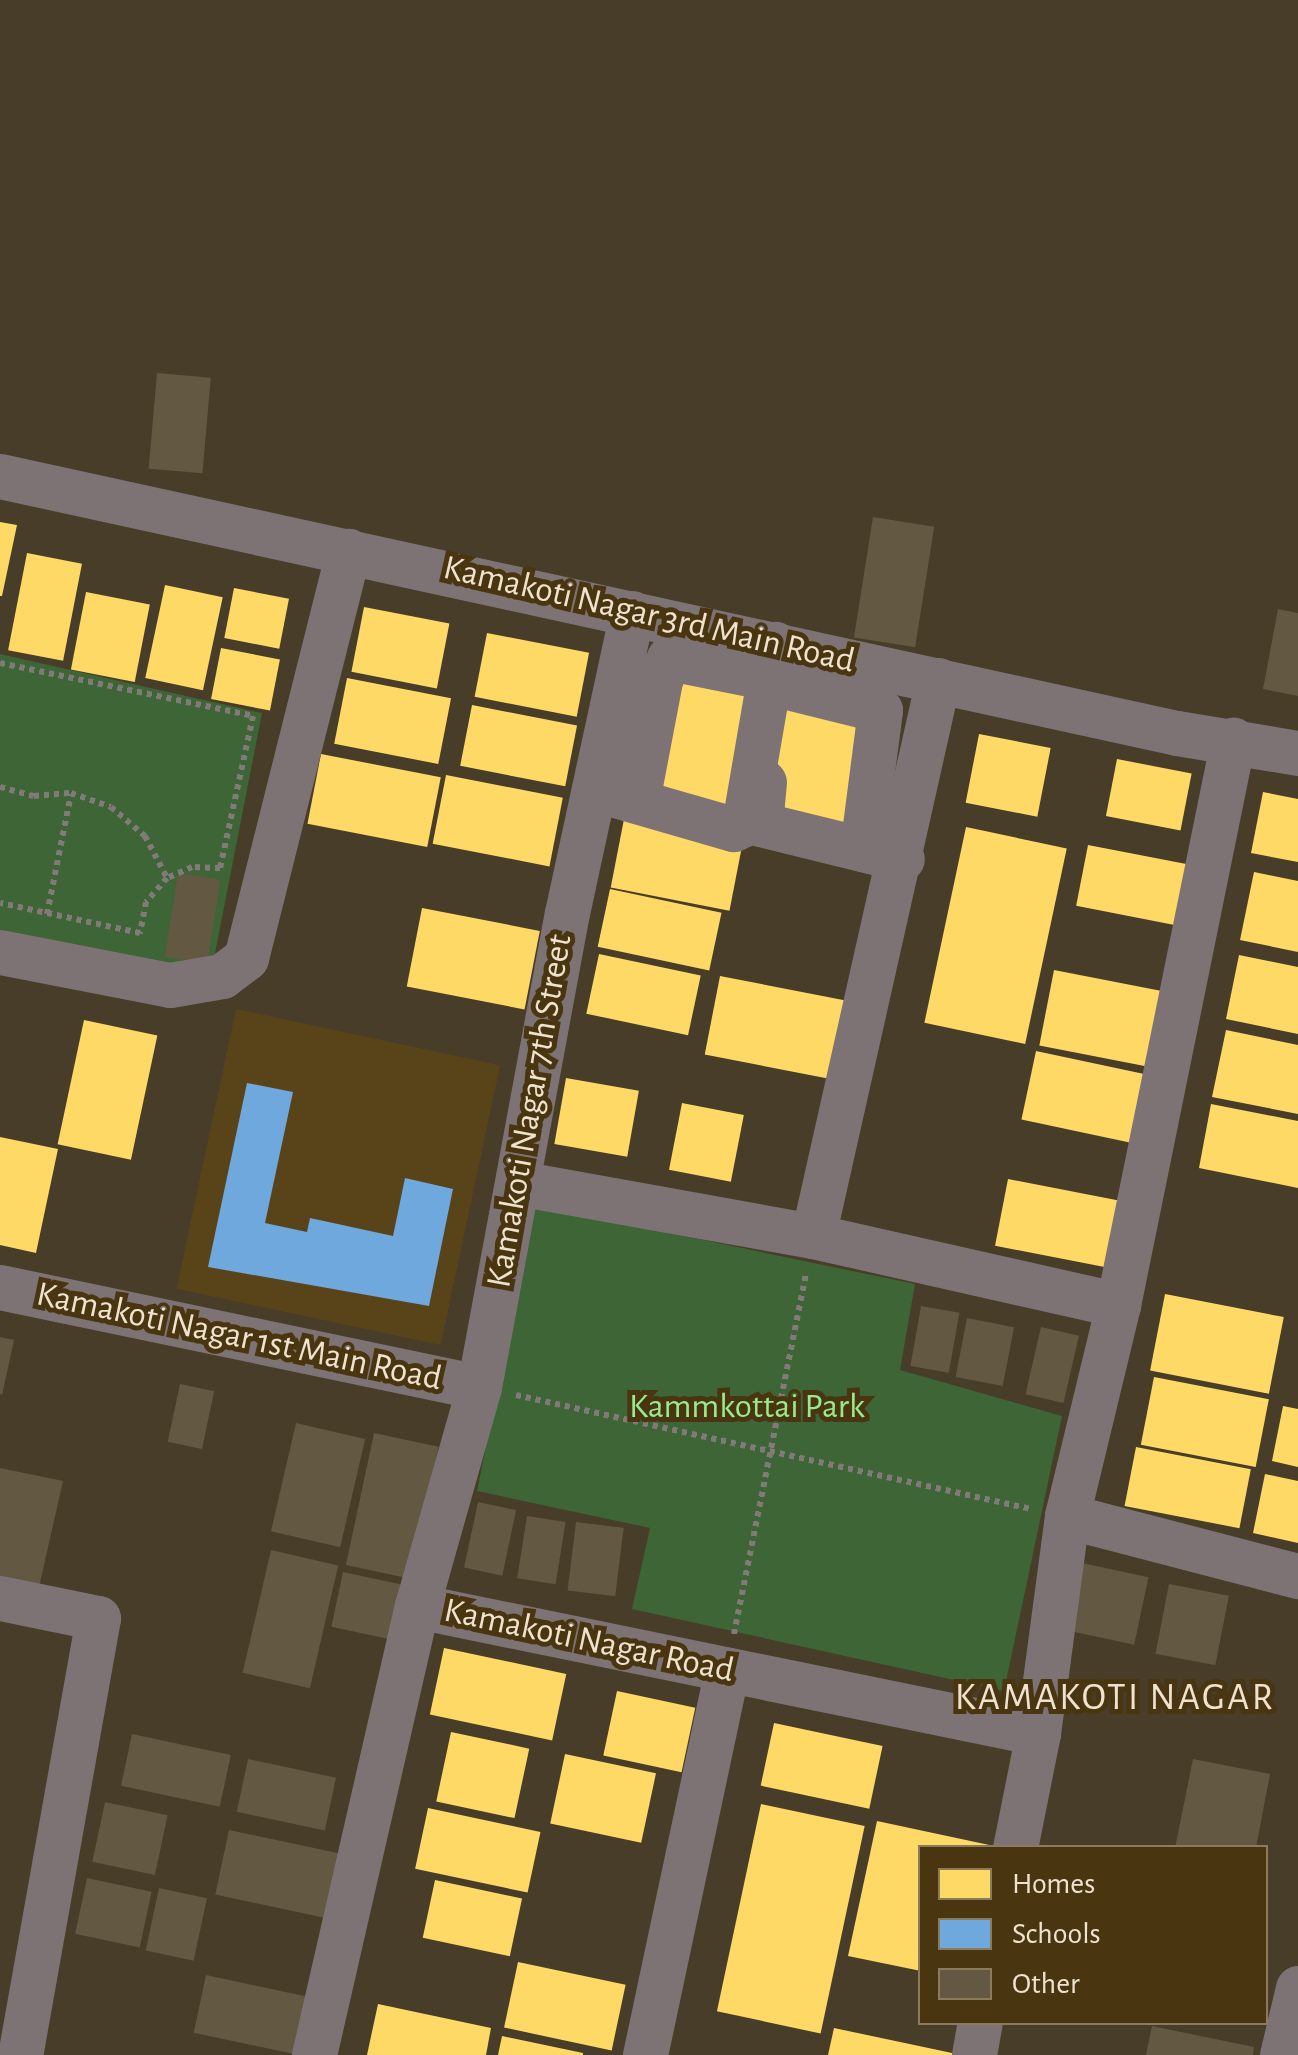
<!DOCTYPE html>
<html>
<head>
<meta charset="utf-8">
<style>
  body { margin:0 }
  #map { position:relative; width:1298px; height:2055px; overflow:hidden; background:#473d29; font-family:"Alegreya Sans",sans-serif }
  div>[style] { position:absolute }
  .built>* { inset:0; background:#59441a; transform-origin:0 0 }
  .green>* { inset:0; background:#3d6535 }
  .homes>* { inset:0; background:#ffd966; transform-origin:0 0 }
  .schools>* { inset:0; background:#6fa8dc }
  .building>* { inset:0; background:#635841; transform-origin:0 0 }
  .path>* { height:6px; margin-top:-3px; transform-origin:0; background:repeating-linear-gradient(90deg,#827a79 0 5px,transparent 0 10px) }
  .minor>* { height:45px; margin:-22.5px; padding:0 22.5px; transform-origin:22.5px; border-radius:22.5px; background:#7d7375 }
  span { translate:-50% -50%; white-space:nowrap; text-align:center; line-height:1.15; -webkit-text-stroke:10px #493611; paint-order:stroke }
  .street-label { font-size:35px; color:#efe3cf }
  .park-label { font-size:35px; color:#97eb8f }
  .neighbourhood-label { font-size:38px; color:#efe3cf; letter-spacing:2.5px }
  .legend { position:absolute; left:918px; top:1845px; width:350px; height:180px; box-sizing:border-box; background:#493611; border:2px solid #8b7b5d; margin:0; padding:12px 18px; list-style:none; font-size:30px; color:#efe3cf }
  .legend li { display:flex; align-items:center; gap:20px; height:50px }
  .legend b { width:50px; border:2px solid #8b7b5d }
</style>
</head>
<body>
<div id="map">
  <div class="built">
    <div style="left:236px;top:1009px;width:270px;height:286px;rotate:12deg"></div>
  </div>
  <div class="green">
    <div style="clip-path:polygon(0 654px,262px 713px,211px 974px,0 930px)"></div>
    <div style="clip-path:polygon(535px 1205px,915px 1284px,900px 1370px,1062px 1416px,1004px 1691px,632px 1609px,650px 1528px,477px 1491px)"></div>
  </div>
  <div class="homes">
    <div style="clip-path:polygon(0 522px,17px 525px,2px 596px,0 596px)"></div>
    <div style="left:27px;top:553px;width:56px;height:99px;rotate:11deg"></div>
    <div style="left:165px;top:585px;width:59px;height:95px;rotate:12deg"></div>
    <div style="left:234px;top:588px;width:56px;height:51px;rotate:11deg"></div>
    <div style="left:86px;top:592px;width:65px;height:79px;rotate:11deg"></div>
    <div style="left:364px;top:607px;width:87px;height:66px;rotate:11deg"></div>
    <div style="left:487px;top:633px;width:104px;height:65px;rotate:11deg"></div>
    <div style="left:221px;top:648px;width:60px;height:52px;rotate:11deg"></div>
    <div style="left:347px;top:678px;width:106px;height:67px;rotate:11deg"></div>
    <div style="left:670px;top:679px;width:91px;height:124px;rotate:11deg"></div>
    <div style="left:472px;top:705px;width:107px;height:62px;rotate:11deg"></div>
    <div style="left:787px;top:708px;width:95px;height:114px;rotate:12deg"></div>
    <div style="left:979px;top:734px;width:73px;height:70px;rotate:11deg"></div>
    <div style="left:321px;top:754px;width:122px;height:71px;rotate:11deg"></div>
    <div style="left:1117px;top:759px;width:76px;height:58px;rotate:11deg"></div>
    <div style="left:446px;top:775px;width:119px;height:70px;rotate:11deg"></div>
    <div style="clip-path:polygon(1263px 792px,1298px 799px,1298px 862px,1251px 853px)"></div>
    <div style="left:625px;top:814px;width:121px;height:75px;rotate:11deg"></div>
    <div style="left:966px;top:827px;width:103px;height:200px;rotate:12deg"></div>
    <div style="left:1088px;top:845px;width:108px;height:62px;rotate:11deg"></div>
    <div style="clip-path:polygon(1254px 872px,1298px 881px,1298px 952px,1240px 940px)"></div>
    <div style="left:610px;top:889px;width:114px;height:59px;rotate:12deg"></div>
    <div style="left:422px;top:908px;width:120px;height:80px;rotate:11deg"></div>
    <div style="left:599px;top:954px;width:104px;height:61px;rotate:12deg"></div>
    <div style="clip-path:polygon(1239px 955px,1298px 967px,1298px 1034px,1226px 1019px)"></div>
    <div style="left:1054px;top:970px;width:115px;height:77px;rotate:11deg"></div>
    <div style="left:720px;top:976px;width:128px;height:80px;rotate:11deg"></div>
    <div style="left:84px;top:1020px;width:75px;height:127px;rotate:12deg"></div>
    <div style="clip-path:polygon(1226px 1030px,1298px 1045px,1298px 1114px,1212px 1097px)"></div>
    <div style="left:1036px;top:1051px;width:119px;height:70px;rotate:12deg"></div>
    <div style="left:566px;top:1078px;width:74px;height:67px;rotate:10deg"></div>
    <div style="left:682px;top:1103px;width:63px;height:68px;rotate:11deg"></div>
    <div style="clip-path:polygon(1211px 1104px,1298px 1121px,1298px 1188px,1199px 1168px)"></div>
    <div style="clip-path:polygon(0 1137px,58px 1149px,36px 1253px,0 1245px)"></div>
    <div style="left:1008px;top:1179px;width:122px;height:68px;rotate:11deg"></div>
    <div style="left:1165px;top:1294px;width:121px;height:78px;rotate:11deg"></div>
    <div style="left:1154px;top:1377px;width:117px;height:69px;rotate:11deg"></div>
    <div style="clip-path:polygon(1283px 1406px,1298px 1409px,1298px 1467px,1272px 1461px)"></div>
    <div style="left:1136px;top:1447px;width:117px;height:60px;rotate:11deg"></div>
    <div style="clip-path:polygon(1265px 1474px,1298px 1481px,1298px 1543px,1253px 1533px)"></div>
    <div style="left:444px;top:1648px;width:125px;height:68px;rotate:12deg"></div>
    <div style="left:617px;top:1691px;width:80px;height:66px;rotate:12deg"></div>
    <div style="left:774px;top:1723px;width:111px;height:64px;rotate:12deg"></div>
    <div style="left:451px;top:1732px;width:80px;height:71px;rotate:12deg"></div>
    <div style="left:565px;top:1754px;width:93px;height:71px;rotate:12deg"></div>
    <div style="left:761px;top:1804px;width:106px;height:212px;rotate:12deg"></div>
    <div style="left:428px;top:1808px;width:115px;height:62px;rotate:12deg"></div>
    <div style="clip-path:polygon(877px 1821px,994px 1846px,921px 1848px,921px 1971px,848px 1956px)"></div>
    <div style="left:435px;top:1880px;width:89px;height:59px;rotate:12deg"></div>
    <div style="left:518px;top:1962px;width:110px;height:67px;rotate:12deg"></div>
    <div style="clip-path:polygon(378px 2004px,491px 2028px,486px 2055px,367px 2055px)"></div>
    <div style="clip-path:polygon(834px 2028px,952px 2053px,952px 2055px,828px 2055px)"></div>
    <div style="clip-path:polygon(502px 2036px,583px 2053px,583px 2055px,498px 2055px)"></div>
  </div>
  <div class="schools">
    <div style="clip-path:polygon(247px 1083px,293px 1092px,265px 1223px,307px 1232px,310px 1218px,393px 1236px,405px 1178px,453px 1189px,429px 1306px,208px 1267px)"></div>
  </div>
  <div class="building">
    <div style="left:157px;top:373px;width:54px;height:96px;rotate:5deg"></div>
    <div style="left:873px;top:517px;width:62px;height:122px;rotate:9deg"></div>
    <div style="clip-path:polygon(1278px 609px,1298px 613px,1298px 696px,1263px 689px)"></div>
    <div style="left:178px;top:873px;width:43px;height:85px;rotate:9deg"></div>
    <div style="left:921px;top:1306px;width:39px;height:61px;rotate:10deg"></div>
    <div style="left:967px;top:1318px;width:48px;height:60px;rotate:11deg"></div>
    <div style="left:1041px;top:1327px;width:39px;height:69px;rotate:13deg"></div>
    <div style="clip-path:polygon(0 1337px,14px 1340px,2px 1395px,0 1394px)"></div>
    <div style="left:180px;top:1384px;width:35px;height:59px;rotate:12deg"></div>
    <div style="left:296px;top:1423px;width:71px;height:111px;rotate:13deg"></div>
    <div style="left:374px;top:1433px;width:66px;height:135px;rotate:12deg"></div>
    <div style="clip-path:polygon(0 1468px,63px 1481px,37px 1596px,0 1588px)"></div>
    <div style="left:478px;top:1502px;width:39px;height:67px;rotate:12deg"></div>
    <div style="left:527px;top:1516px;width:39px;height:63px;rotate:9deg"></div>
    <div style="left:576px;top:1522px;width:48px;height:69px;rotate:7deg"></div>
    <div style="left:271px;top:1550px;width:69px;height:126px;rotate:13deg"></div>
    <div style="left:1082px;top:1563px;width:68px;height:69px;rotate:12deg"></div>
    <div style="left:343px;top:1572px;width:60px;height:56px;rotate:12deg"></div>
    <div style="left:1169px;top:1584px;width:61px;height:71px;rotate:11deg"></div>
    <div style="left:132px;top:1734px;width:101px;height:53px;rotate:12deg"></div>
    <div style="left:248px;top:1759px;width:90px;height:54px;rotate:12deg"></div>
    <div style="clip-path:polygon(1193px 1759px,1270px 1774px,1256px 1848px,1175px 1848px)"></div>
    <div style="left:105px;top:1802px;width:64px;height:61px;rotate:12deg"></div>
    <div style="left:229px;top:1830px;width:116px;height:66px;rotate:12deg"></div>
    <div style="left:87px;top:1878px;width:66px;height:57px;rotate:12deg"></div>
    <div style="left:159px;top:1888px;width:49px;height:64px;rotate:12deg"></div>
    <div style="left:206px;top:1975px;width:109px;height:59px;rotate:12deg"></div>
    <div style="clip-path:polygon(1152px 2026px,1254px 2047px,1253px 2055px,1146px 2055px)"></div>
  </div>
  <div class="path">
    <div style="left:0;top:663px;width:258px;rotate:11.8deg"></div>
    <div style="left:253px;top:716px;width:156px;rotate:102.2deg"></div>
    <div style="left:220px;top:868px;width:28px;rotate:-178deg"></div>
    <div style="left:192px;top:867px;width:27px;rotate:156deg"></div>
    <div style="left:167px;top:878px;width:32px;rotate:131deg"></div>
    <div style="left:146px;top:902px;width:32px;rotate:101deg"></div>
    <div style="left:140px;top:933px;width:143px;rotate:-167.9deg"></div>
    <div style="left:0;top:787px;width:35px;rotate:15deg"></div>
    <div style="left:34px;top:796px;width:37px;rotate:-5deg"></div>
    <div style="left:71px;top:793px;width:42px;rotate:19.3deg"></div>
    <div style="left:111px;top:807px;width:45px;rotate:40.5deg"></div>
    <div style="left:145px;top:836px;width:47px;rotate:62.4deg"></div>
    <div style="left:47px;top:914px;width:122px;rotate:-78.7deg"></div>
    <div style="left:516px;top:1395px;width:527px;rotate:12.48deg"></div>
    <div style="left:734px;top:1634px;width:367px;rotate:-78.7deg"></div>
  </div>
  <div class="minor">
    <div style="left:0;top:476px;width:1205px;rotate:12.32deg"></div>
    <div style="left:1177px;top:733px;width:123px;rotate:9.4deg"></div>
    <div style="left:620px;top:671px;width:41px;rotate:12.7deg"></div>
    <div style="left:660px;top:680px;width:24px;rotate:-68deg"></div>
    <div style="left:669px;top:658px;width:102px;rotate:11.3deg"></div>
    <div style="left:783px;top:686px;width:100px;rotate:13.9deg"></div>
    <div style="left:880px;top:710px;width:140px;rotate:97.4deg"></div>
    <div style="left:764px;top:782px;width:42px;rotate:95.4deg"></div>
    <div style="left:760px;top:824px;width:146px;rotate:13.8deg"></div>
    <div style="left:594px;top:789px;width:145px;rotate:16.1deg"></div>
    <div style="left:733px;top:829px;width:12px;rotate:-24deg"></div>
    <div style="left:744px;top:824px;width:183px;rotate:-80.2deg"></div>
    <div style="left:637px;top:801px;width:123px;rotate:-79.2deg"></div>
    <div style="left:0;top:952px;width:173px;rotate:11deg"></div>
    <div style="left:170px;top:985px;width:53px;rotate:-9.8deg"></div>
    <div style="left:222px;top:976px;width:30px;rotate:-37deg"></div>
    <div style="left:246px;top:958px;width:420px;rotate:-75.9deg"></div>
    <div style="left:518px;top:1183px;width:300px;rotate:10.2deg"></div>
    <div style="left:813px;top:1236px;width:570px;rotate:-77.33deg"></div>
    <div style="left:813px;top:1236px;width:313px;rotate:12.7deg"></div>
    <div style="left:1118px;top:1305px;width:217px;rotate:103.6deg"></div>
    <div style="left:1067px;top:1516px;width:219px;rotate:97.6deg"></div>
    <div style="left:0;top:1287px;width:489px;rotate:11.8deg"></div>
    <div style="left:1118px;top:1305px;width:577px;rotate:-78.5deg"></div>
    <div style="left:1067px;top:1516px;width:239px;rotate:14.6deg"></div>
    <div style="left:0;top:1598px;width:100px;rotate:11.5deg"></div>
    <div style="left:98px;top:1618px;width:444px;rotate:100.1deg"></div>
    <div style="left:417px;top:1606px;width:228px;rotate:-74.2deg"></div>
    <div style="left:479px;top:1387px;width:482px;rotate:-79.5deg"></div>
    <div style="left:567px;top:913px;width:307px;rotate:-77.8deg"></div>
    <div style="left:314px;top:2055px;width:461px;rotate:-77.1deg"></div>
    <div style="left:417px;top:1606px;width:634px;rotate:11.56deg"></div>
    <div style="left:1038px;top:1733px;width:117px;rotate:101.3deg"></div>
    <div style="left:645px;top:2055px;width:394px;rotate:-78deg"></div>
    <div style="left:974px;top:2055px;width:34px;rotate:-80deg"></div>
    <div style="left:1282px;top:2055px;width:69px;rotate:-76.6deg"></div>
  </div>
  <div class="street-label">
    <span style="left:649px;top:615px;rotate:13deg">Kamakoti Nagar 3rd Main Road</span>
    <span style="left:530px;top:1111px;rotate:-80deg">Kamakoti Nagar 7th Street</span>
    <span style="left:239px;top:1337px;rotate:12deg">Kamakoti Nagar 1st Main Road</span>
    <span style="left:589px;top:1641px;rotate:12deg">Kamakoti Nagar Road</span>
  </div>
  <div class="park-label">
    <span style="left:747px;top:1407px">Kammkottai Park</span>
  </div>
  <div class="neighbourhood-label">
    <span style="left:1115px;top:1699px">KAMAKOTI NAGAR</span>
  </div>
  <ul class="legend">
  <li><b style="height:28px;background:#ffd966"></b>Homes</li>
  <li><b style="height:28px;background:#6fa8dc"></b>Schools</li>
  <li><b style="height:28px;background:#635841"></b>Other</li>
  </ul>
</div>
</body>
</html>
